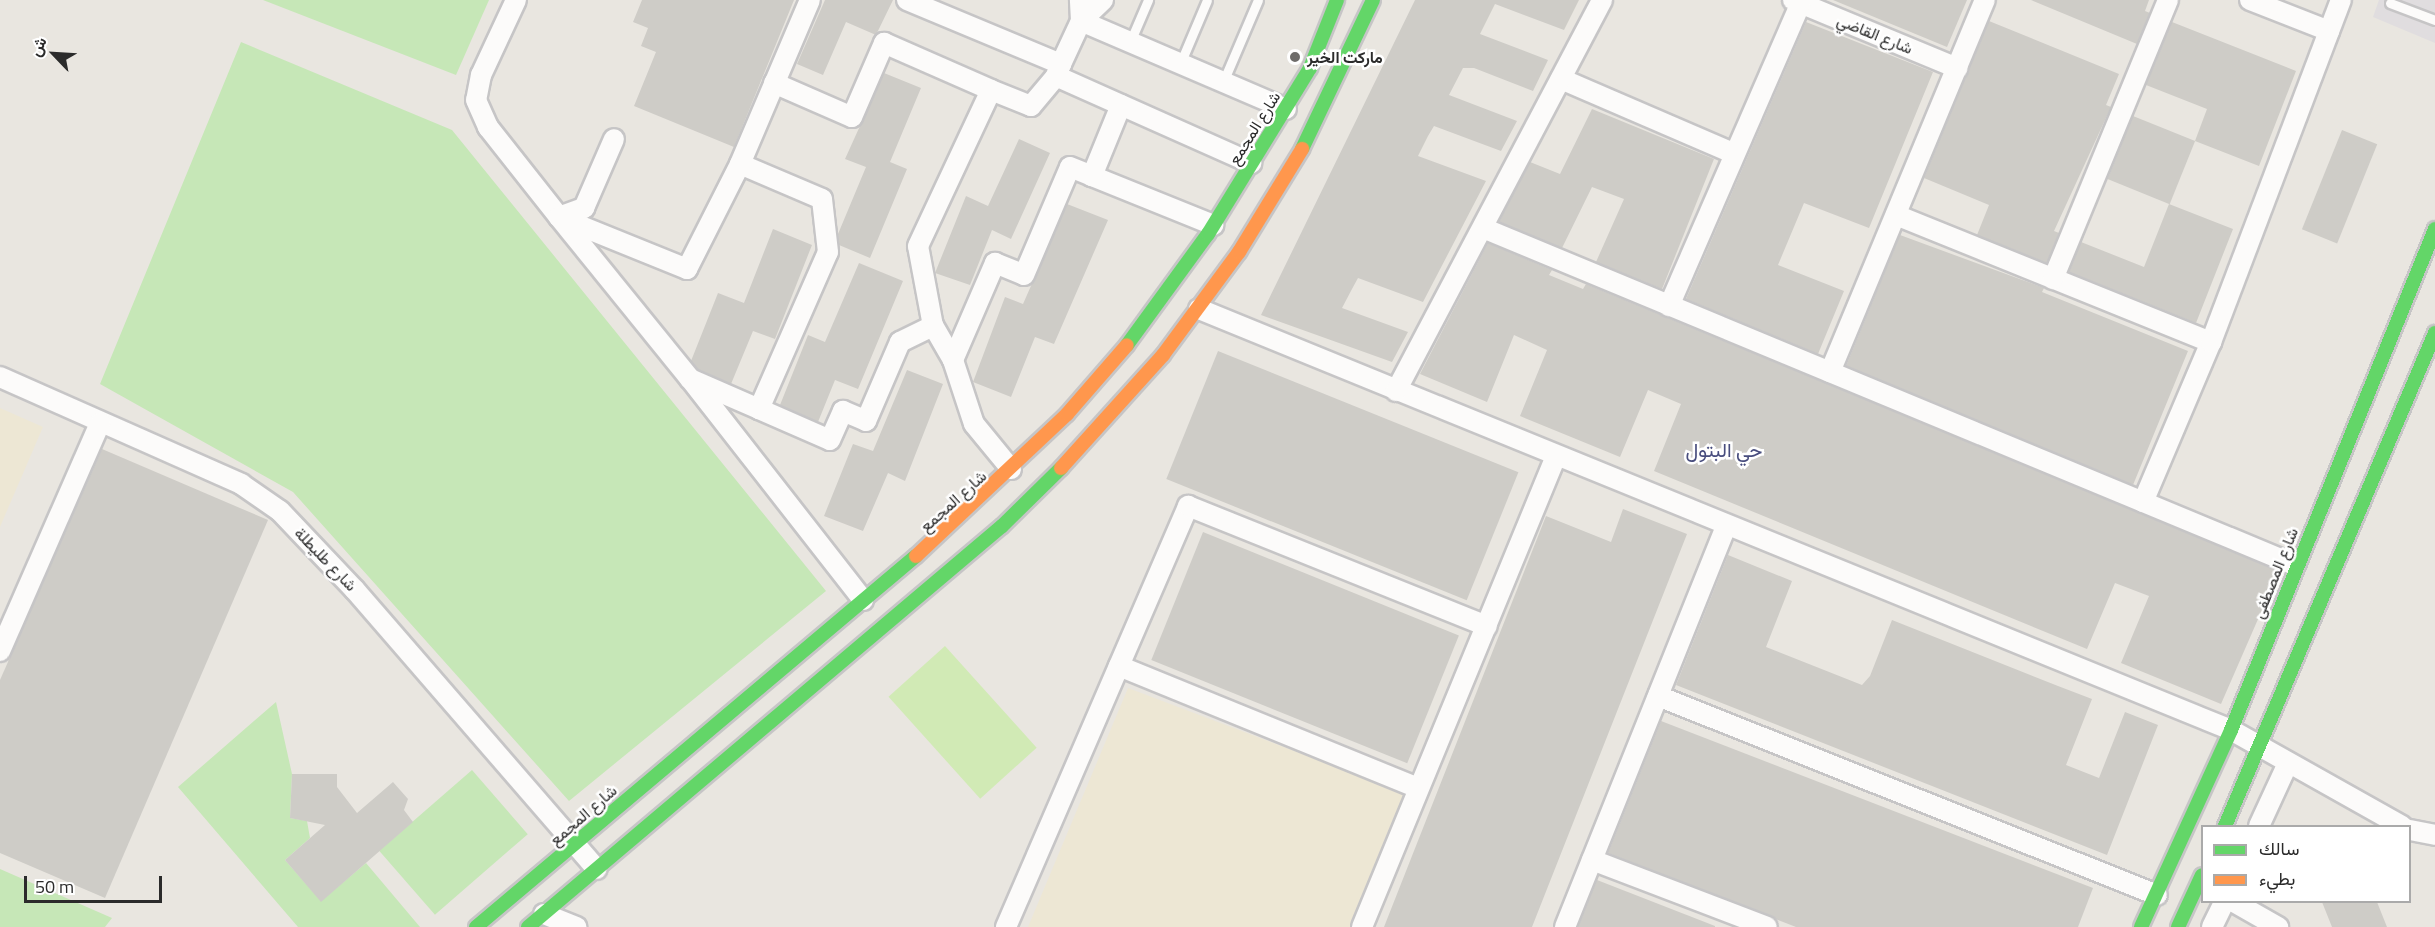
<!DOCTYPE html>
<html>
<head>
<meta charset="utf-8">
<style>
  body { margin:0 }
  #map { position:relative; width:2435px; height:927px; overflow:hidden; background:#e9e6e0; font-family:"Titillium Web",Vazirmatn,sans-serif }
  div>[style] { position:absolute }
  .industrial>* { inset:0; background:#e0dddf }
  .education>* { inset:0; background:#ede7d4 }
  .green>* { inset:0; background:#c6e7b7; transform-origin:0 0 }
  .pitch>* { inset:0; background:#d1eab5; transform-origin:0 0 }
  .building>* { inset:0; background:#ceccc7; transform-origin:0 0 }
  .roads { filter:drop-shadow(2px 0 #c6c5c6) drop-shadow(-2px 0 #c6c5c6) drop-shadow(0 2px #c6c5c6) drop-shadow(0 -2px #c6c5c6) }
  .lane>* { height:9px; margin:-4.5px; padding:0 4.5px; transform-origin:4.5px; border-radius:4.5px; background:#fcfbfa }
  .street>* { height:20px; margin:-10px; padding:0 10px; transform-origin:10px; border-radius:10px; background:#fcfbfa }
  .fast>* { height:14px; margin:-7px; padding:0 7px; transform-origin:7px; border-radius:7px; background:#63d668 }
  .slow>* { height:14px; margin:-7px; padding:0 7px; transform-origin:7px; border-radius:7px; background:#ff974d }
  .dots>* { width:16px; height:16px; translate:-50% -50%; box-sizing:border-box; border:3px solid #fff; border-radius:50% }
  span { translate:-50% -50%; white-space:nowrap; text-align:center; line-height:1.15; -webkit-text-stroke:5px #fff; paint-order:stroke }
  .street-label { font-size:16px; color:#2b2b2b }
  .poi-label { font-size:16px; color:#2b2b2b; font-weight:700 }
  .left { translate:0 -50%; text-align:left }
  .quarter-label { font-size:20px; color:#484d7e }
  .legend { position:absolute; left:2201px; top:825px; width:210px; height:78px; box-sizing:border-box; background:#fff; border:2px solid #aaa; margin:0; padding:8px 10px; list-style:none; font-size:18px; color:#2b2b2b }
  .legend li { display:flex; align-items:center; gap:12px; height:30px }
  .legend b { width:30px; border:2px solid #aaa }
  .north { position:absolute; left:24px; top:24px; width:60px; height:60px; -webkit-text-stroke:4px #fff; paint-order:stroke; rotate:295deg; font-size:16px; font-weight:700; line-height:24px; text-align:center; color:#2b2b2b }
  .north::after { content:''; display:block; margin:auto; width:21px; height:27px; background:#2b2b2b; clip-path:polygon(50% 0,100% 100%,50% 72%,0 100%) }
  .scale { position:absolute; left:24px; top:876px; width:138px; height:27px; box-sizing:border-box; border:3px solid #2b2b2b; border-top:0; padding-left:8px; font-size:18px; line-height:21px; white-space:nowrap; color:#2b2b2b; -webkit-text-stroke:4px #fff; paint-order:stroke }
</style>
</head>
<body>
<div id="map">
  <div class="industrial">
    <div style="clip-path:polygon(2379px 0,2435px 0,2435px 43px,2373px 17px)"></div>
  </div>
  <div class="education">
    <div style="clip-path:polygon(0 408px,43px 427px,0 527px)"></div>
    <div style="clip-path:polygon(1128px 688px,1411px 795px,1358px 927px,1028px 927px)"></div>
  </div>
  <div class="green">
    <div style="clip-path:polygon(263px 0,489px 0,456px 75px)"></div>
    <div style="clip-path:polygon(241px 42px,452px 130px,826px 591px,569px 801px,293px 492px,100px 384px)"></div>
    <div style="clip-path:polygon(276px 702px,292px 774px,290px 818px,307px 821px,310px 838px,285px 860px,321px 901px,366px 863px,420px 927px,298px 927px,178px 787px)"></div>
    <div style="left:472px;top:770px;width:85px;height:123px;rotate:49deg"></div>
    <div style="clip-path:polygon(0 869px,112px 918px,105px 927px,0 927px)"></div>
  </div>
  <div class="pitch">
    <div style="left:945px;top:646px;width:137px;height:76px;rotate:48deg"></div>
  </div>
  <div class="building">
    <div style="clip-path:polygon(642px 0,794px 0,734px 147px,634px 106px,656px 52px,641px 46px,648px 28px,633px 22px)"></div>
    <div style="clip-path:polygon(825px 0,893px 0,876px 35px,846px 22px,823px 75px,797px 64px)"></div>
    <div style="clip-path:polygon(1415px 0,1579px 0,1564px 30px,1495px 4px,1480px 34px,1548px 60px,1533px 91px,1474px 68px,1463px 68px,1449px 95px,1517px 121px,1501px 151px,1434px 126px,1428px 136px,1418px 156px,1486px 181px,1423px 302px,1358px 278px,1352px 289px,1342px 308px,1408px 332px,1392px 362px,1261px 315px)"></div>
    <div style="clip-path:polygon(1833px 0,1967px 0,1947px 47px)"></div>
    <div style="clip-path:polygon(2031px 0,2149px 0,2145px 11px,2150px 13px,2137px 44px)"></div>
    <div style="clip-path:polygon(1989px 21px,2119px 74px,2106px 105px,2111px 107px,2054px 231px,2059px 233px,2047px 263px,1977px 235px,1989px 205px,1924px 178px)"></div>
    <div style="clip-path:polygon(1806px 22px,1933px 72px,1869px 228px,1804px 203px,1778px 265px,1844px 291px,1818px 354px,1686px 299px)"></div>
    <div style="clip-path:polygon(2172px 22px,2296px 71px,2259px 166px,2195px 141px,2207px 109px,2146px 85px)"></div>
    <div style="clip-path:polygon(884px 73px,921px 88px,890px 162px,907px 169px,870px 258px,839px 245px,838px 234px,866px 167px,845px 159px)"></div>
    <div style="clip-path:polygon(1592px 109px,1714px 159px,1662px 289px,1596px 262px,1624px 199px,1592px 187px,1562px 248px,1499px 222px,1530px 162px,1560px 174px)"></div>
    <div style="left:2133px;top:116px;width:67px;height:68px;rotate:22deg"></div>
    <div style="left:2342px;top:130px;width:38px;height:107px;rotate:22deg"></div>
    <div style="clip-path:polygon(1019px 139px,1050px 153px,1011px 239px,992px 230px,970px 285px,935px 273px,966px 196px,988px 206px)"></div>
    <div style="clip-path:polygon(1067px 204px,1108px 220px,1054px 344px,1035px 337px,1011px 397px,973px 382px,1005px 297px,1023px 304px)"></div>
    <div style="clip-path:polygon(2169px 204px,2233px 229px,2196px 323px,2069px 272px,2081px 242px,2144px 267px)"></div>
    <div style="clip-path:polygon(773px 229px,812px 245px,775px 339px,753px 331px,731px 384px,697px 369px,691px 361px,718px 293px,744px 303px)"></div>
    <div style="clip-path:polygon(1900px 235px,2044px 288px,2042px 292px,2188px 351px,2133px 485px,1846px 366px)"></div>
    <div style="clip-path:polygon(1488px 243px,1552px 270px,1549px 275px,1583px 289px,1586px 284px,2279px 571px,2221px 704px,2121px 663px,2149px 596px,2115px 583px,2087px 649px,1654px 471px,1681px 404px,1648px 390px,1620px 457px,1520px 416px,1547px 350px,1514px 335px,1487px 402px,1420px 374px)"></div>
    <div style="clip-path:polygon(859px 263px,903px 281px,858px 389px,835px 380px,818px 422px,780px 405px,808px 335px,825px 342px)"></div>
    <div style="left:1218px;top:351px;width:324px;height:138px;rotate:22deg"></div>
    <div style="clip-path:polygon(907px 370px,943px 384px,905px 481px,888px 473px,863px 531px,824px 516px,853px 444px,873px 451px)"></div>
    <div style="clip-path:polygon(102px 449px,268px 520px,105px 898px,0 853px,0 680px)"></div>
    <div style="clip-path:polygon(1623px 509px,1687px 534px,1532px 927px,1384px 927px,1546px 516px,1611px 542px)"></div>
    <div style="left:1203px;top:532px;width:276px;height:138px;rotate:22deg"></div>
    <div style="clip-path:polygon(1728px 555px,1792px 581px,1766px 647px,1862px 685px,1870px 676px,1892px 620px,2058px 686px,2092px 699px,2066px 765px,2099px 778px,2125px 712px,2158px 725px,2107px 855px,1676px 685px)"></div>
    <div style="clip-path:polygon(1661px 721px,2093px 888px,2078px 927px,1796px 927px,1608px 853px)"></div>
    <div style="clip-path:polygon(292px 774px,337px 774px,337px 787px,357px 813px,393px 782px,408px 799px,404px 810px,413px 822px,321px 902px,285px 860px,325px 825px,290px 818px)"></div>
    <div style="clip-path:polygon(1597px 880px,1715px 926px,1715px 927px,1578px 927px)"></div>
    <div style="clip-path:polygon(2322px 902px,2377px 902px,2387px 927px,2332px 927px)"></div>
  </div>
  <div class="roads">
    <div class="lane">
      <div style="left:2390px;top:3px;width:48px;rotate:20.7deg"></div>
      <div style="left:1130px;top:42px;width:46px;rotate:-66.8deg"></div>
      <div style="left:1180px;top:64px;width:69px;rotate:-67.1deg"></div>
      <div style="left:1223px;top:82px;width:89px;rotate:-66.9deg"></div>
    </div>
    <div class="street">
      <div style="left:516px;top:0;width:83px;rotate:115deg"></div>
      <div style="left:481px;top:75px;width:25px;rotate:101deg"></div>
      <div style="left:476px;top:100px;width:30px;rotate:66deg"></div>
      <div style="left:488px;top:127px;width:115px;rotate:51.7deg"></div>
      <div style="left:559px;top:217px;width:27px;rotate:-20deg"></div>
      <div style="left:584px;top:208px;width:75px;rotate:-66.5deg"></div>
      <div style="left:907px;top:0;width:167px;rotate:22.6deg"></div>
      <div style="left:1061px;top:64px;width:13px;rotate:113deg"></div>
      <div style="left:1056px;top:76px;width:214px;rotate:24deg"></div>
      <div style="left:1103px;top:0;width:30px;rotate:136deg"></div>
      <div style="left:1081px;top:21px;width:223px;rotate:23.2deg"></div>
      <div style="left:1793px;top:0;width:178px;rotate:22.5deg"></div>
      <div style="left:2250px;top:0;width:85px;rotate:21.4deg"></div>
      <div style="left:1061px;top:64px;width:47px;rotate:-65.1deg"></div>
      <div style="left:1081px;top:21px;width:21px;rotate:-93deg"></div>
      <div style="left:1561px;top:79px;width:189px;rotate:23.3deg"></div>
      <div style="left:774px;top:83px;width:85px;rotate:23.6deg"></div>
      <div style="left:852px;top:117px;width:81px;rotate:-66.6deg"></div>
      <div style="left:884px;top:43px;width:117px;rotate:23.7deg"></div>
      <div style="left:1121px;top:105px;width:77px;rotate:112.2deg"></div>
      <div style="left:1092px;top:176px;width:131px;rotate:22deg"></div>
      <div style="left:1896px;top:215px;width:340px;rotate:22deg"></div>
      <div style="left:559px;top:217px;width:208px;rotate:51deg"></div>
      <div style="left:690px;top:379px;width:75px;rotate:23.5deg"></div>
      <div style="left:759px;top:409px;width:171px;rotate:-66.3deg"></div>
      <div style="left:828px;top:252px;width:53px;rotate:-96.5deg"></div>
      <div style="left:822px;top:199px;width:89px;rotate:-156.9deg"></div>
      <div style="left:740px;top:164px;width:178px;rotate:-66.9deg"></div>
      <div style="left:561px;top:218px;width:136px;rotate:22deg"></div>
      <div style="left:687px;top:269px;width:118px;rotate:-63.2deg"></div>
      <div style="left:1483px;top:228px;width:879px;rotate:22.54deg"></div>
      <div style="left:2053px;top:279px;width:302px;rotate:-67.6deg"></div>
      <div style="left:1669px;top:306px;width:331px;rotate:-66.5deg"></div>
      <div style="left:1199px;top:309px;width:1115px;rotate:22.19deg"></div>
      <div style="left:2231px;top:730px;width:196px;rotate:29.3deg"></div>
      <div style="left:953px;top:360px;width:39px;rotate:-120deg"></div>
      <div style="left:933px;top:326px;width:81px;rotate:-100.6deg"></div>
      <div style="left:918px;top:246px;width:172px;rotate:-64.9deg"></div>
      <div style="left:991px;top:90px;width:43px;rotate:21.8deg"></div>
      <div style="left:1031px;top:106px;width:39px;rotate:-50deg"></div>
      <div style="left:1830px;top:372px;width:403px;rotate:-67.4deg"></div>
      <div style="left:0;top:377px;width:264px;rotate:23.9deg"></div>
      <div style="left:241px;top:484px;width:47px;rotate:34.7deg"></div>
      <div style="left:280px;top:511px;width:109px;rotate:46.5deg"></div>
      <div style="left:355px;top:590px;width:369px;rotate:49.1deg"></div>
      <div style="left:692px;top:381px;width:278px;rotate:52deg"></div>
      <div style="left:1396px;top:391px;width:442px;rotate:-62.2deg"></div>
      <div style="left:759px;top:409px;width:77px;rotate:23.6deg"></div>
      <div style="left:830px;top:440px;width:32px;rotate:-66deg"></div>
      <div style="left:843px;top:411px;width:25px;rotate:23deg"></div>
      <div style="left:866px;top:421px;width:86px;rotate:-66.7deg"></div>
      <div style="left:900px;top:342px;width:37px;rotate:-26deg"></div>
      <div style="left:1011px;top:469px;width:58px;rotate:-129.4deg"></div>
      <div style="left:974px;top:424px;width:67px;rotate:-108.2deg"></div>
      <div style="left:953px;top:360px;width:106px;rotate:-66.6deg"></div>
      <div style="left:995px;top:263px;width:31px;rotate:22deg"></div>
      <div style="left:1024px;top:275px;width:117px;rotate:-66.9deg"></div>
      <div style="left:1070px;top:167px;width:24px;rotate:22deg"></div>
      <div style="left:2143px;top:502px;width:174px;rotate:-67deg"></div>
      <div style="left:2211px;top:342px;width:366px;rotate:-69.2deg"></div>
      <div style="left:0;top:651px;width:249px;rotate:-66.3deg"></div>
      <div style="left:1119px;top:666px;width:323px;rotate:22.2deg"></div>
      <div style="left:1658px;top:696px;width:537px;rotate:21.74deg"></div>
      <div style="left:2259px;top:826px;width:69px;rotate:-65.3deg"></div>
      <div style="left:2410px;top:830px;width:25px;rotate:11deg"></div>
      <div style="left:1592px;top:860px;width:187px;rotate:20.9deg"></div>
      <div style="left:2234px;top:902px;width:51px;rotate:29.6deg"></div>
      <div style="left:544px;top:914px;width:35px;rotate:22deg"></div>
      <div style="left:1006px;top:927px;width:459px;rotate:-66.6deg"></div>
      <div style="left:1188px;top:506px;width:322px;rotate:21.9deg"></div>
      <div style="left:1362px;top:927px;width:509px;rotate:-67.61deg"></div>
      <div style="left:1565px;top:927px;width:431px;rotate:-68.1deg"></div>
      <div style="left:2212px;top:927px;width:28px;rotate:-64deg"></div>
    </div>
    <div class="fast">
      <div style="left:1302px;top:149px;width:165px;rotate:-64.5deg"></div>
      <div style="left:1127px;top:345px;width:137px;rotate:-53.9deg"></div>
      <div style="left:1208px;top:234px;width:195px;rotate:-58.4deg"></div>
      <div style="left:1310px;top:68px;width:73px;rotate:-68.3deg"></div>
      <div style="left:2225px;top:826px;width:536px;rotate:-66.93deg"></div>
      <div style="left:476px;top:927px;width:576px;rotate:-40.14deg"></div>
      <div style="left:528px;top:927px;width:621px;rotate:-40.23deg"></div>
      <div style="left:1002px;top:526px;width:83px;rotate:-44.5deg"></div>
      <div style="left:2141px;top:927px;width:217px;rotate:-65.4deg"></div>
      <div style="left:2231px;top:730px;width:541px;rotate:-67.84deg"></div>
      <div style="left:2178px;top:927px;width:57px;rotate:-65.2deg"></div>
    </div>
    <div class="slow">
      <div style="left:1061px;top:468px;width:152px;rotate:-47.9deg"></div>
      <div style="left:1163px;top:355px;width:128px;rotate:-53.6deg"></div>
      <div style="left:1239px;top:252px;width:121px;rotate:-58.5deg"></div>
      <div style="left:916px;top:556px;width:207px;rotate:-43.2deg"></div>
      <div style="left:1067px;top:414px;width:91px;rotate:-49deg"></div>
    </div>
  </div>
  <div class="dots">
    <div style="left:1295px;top:57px;background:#6e6c6a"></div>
  </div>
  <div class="street-label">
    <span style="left:1875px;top:34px;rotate:22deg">شارع القاضي</span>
    <span style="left:1254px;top:128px;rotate:-58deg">شارع المجمع</span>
    <span style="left:953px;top:501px;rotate:-42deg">شارع المجمع</span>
    <span style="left:326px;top:559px;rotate:46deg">شارع طليطلة</span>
    <span style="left:2275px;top:573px;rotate:-68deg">شارع المصطفى</span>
    <span style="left:583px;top:815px;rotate:-41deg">شارع المجمع</span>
  </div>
  <div class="poi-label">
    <span class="left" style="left:1307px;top:57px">ماركت الخير</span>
  </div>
  <div class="quarter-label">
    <span style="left:1724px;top:449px">حي البتول</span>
  </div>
  <ul class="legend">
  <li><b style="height:8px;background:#63d668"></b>سالك</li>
  <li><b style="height:8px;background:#ff974d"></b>بطيء</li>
  </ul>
  <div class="north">ش</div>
  <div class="scale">50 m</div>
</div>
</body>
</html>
